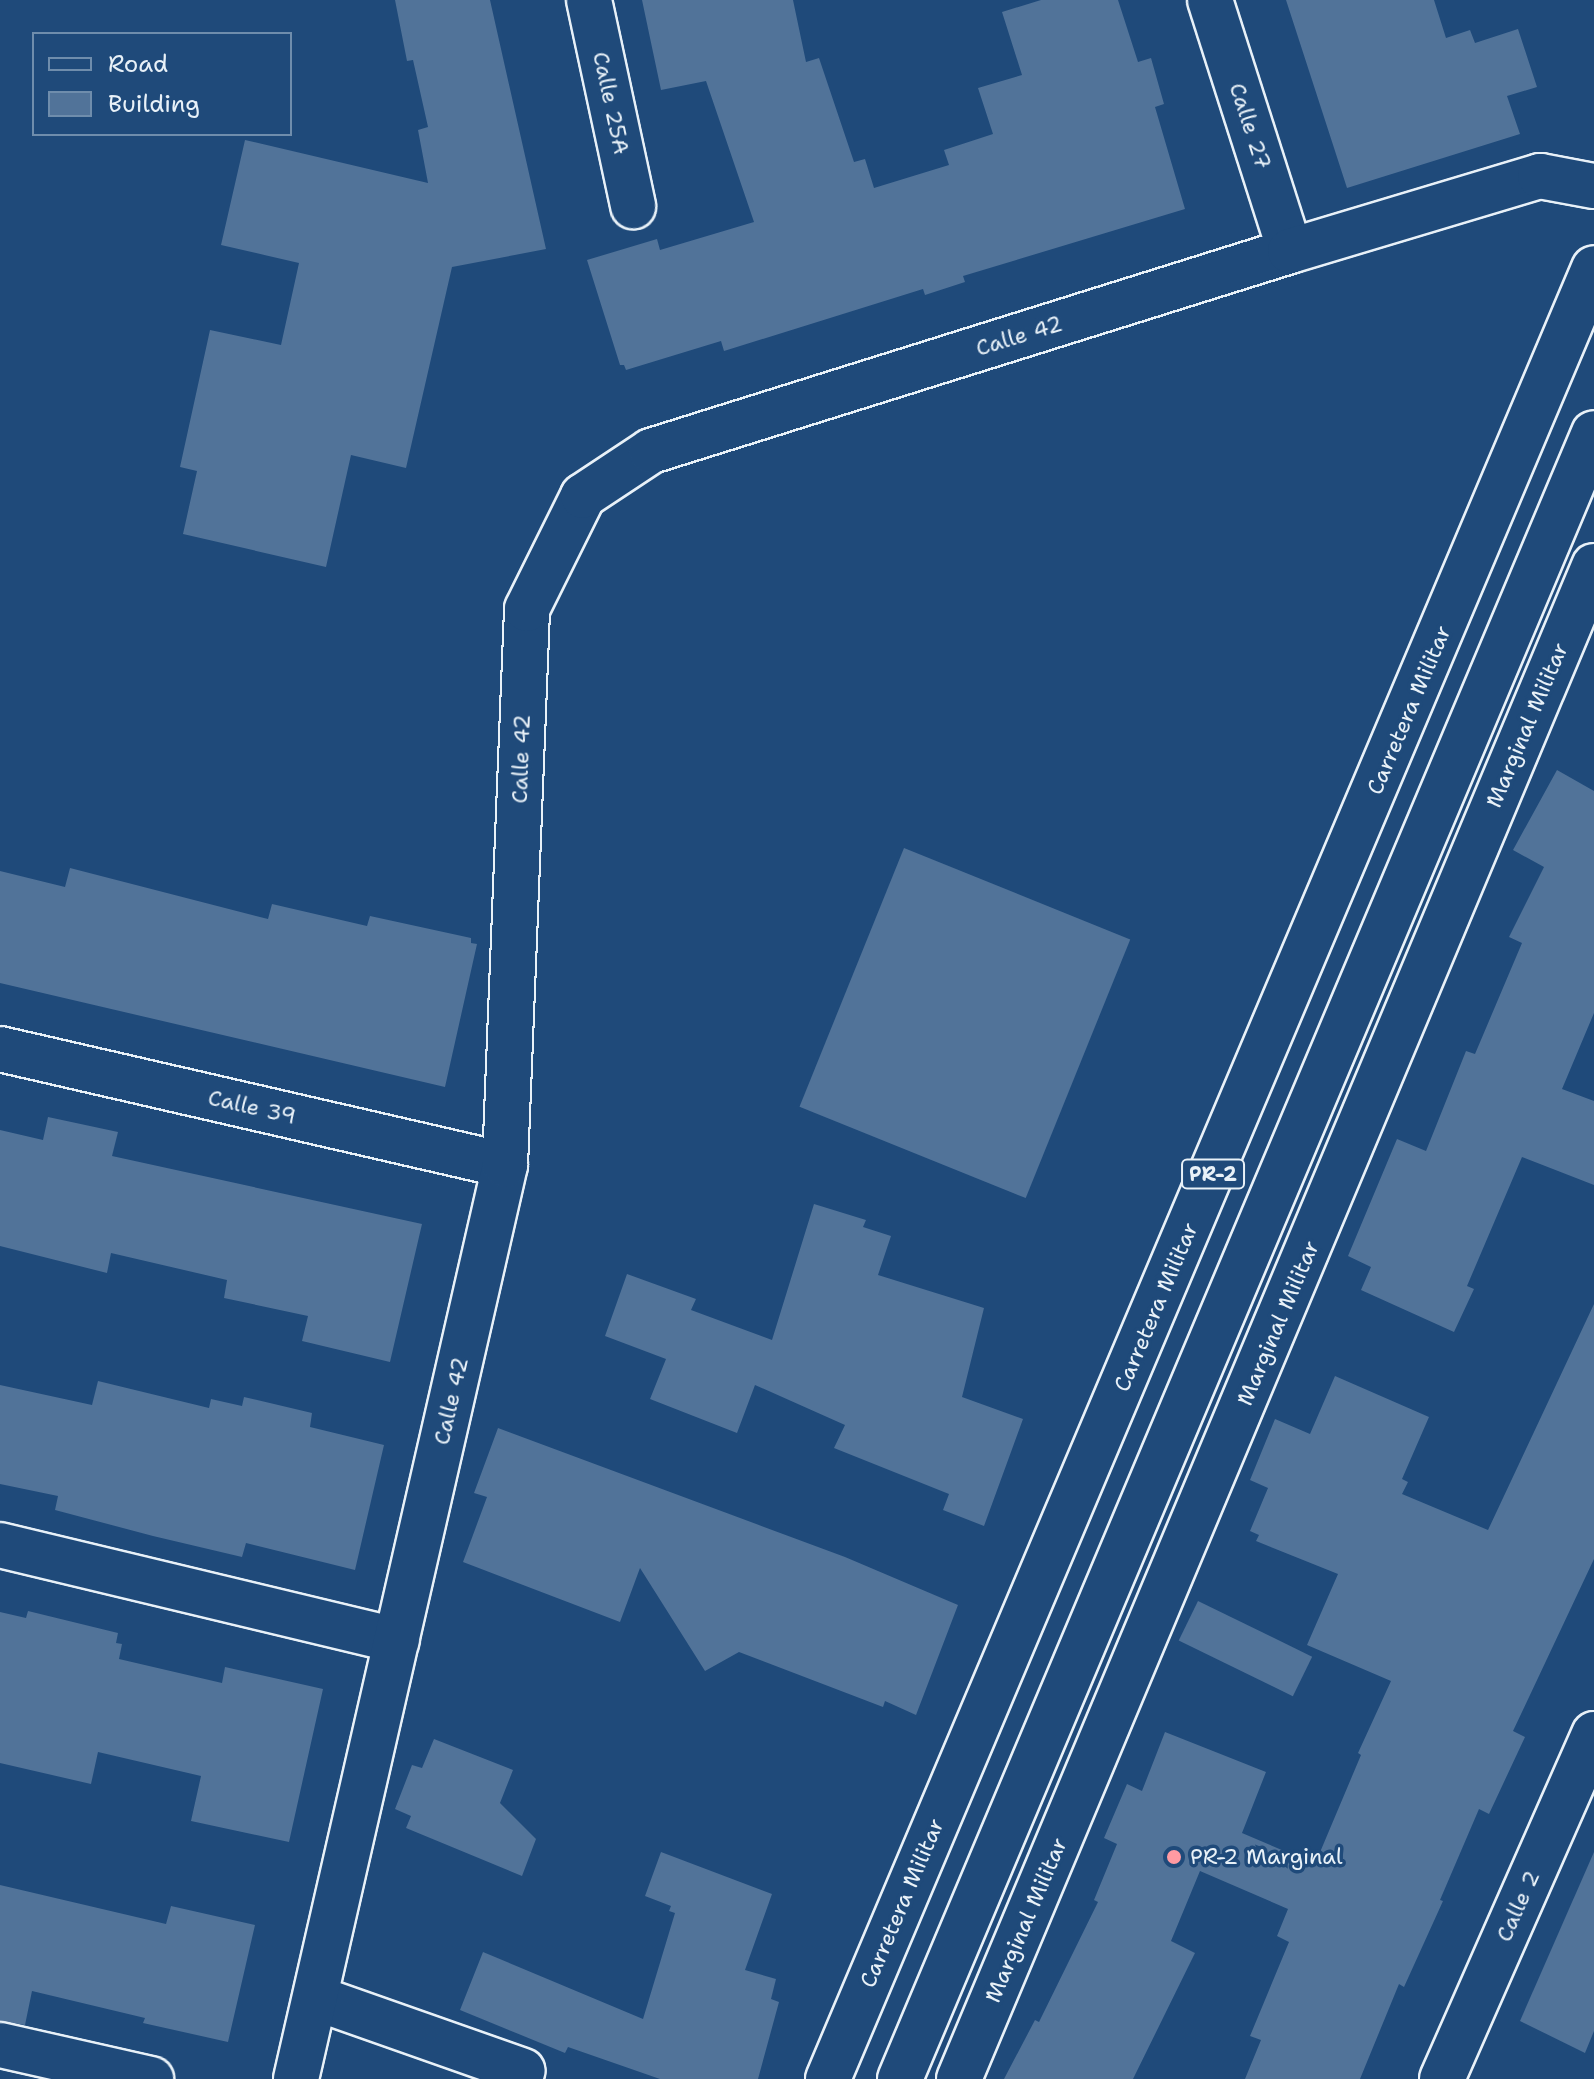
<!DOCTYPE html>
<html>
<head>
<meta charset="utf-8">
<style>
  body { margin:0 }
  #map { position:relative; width:1594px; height:2079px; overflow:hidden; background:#1f4a7a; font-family:"Shantell Sans",sans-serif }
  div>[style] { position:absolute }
  .building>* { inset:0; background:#517399; transform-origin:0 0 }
  .roads { filter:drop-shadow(2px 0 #e8f1f8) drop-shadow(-2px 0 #e8f1f8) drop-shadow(0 2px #e8f1f8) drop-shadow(0 -2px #e8f1f8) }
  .minor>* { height:44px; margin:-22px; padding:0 22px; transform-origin:22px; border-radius:22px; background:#1f4a7a }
  .major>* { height:44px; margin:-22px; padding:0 22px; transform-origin:22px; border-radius:22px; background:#1f4a7a }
  .dots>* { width:22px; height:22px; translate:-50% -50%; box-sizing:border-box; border:4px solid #1f4a7a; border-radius:50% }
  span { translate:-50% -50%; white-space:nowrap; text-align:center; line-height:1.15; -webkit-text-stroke:7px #1f4a7a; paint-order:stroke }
  .shield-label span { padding:2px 6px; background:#1f4a7a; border:2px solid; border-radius:6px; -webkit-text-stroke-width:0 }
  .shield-label { font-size:20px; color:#e8f1f8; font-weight:700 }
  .street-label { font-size:22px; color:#e8f1f8 }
  .poi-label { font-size:22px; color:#e8f1f8 }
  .left { translate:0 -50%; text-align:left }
  .legend { position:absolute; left:32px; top:32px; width:260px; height:104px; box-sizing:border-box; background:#1f4a7a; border:2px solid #6f8dac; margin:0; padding:10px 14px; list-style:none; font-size:24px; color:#e8f1f8 }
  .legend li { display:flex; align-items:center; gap:16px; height:40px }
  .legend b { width:40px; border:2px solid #6f8dac }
</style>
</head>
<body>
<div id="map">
  <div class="building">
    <div style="clip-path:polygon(395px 0,490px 0,546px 249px,452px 267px,406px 468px,351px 455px,326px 567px,183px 534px,197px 471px,180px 467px,210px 330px,281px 345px,299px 263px,221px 245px,245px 140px,428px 183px,418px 130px,428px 127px,413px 60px,407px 61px)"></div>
    <div style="clip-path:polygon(642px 0,793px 0,806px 62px,819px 58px,854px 162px,865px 159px,874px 188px,949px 165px,944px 150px,993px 134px,978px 88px,1022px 75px,1002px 12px,1041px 0,1118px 0,1138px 62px,1151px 58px,1164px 104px,1155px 107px,1185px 209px,963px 276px,965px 282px,925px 295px,923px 289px,724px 351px,721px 341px,626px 370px,624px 365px,620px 365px,587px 260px,657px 239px,660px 250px,754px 222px,706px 81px,661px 90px)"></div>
    <div style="clip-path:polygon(1286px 0,1434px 0,1446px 38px,1470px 30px,1475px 43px,1518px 29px,1537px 87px,1507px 96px,1520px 134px,1347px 188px)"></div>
    <div style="clip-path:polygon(1557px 770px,1594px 791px,1594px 1013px,1562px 1089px,1594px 1101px,1594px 1185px,1522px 1157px,1467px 1286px,1474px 1289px,1454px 1332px,1361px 1290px,1371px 1267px,1348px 1256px,1397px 1139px,1426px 1151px,1466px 1051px,1475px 1054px,1522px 943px,1509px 937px,1544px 867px,1513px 850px)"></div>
    <div style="left:904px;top:848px;width:244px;height:279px;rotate:22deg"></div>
    <div style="clip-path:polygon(70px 868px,268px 919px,272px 904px,367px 926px,370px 916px,471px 938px,471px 943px,477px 944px,445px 1087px,0 983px,0 871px,65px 887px)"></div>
    <div style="clip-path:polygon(48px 1117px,118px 1132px,112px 1156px,422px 1224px,390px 1362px,302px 1341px,308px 1316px,224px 1298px,227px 1280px,111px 1253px,107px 1273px,0 1246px,0 1130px,43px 1140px)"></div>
    <div style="clip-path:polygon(814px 1204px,866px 1220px,863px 1227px,891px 1236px,878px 1275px,984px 1308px,962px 1397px,1023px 1419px,984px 1526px,943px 1510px,949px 1494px,834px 1448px,845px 1425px,755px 1385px,737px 1433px,650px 1399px,666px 1359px,605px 1336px,627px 1274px,696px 1299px,691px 1310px,772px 1340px)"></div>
    <div style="clip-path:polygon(1594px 1304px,1594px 1559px,1513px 1731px,1525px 1737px,1489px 1814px,1479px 1809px,1440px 1900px,1443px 1901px,1404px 1987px,1399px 1984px,1360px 2079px,1245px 2079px,1261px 2040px,1250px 2036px,1289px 1942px,1277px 1936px,1288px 1909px,1200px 1871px,1171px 1941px,1195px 1953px,1133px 2079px,1004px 2079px,1035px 2020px,1039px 2022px,1098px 1902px,1094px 1900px,1117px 1844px,1104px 1838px,1127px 1784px,1142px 1791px,1165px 1732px,1266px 1772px,1242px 1833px,1310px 1862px,1313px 1854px,1318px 1857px,1361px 1755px,1358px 1753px,1391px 1681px,1307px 1645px,1338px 1574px,1256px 1541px,1259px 1535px,1250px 1531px,1268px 1488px,1250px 1480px,1275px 1419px,1310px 1434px,1335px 1376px,1429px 1417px,1402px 1479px,1408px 1482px,1402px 1494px,1488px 1530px)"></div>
    <div style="clip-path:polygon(98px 1381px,209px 1408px,211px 1399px,242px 1406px,244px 1397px,312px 1413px,310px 1427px,384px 1445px,355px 1570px,246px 1543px,242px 1557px,153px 1536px,55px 1510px,58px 1496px,0 1484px,0 1385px,92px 1405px)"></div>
    <div style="clip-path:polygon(498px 1428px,845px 1557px,958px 1605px,916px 1715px,885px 1701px,883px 1707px,739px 1652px,705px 1671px,640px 1568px,620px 1622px,463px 1562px,487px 1497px,474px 1493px)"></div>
    <div style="left:1198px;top:1601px;width:127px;height:44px;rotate:26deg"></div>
    <div style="clip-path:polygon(28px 1611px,118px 1633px,116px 1643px,122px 1644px,119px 1659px,222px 1683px,225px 1667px,323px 1689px,289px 1842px,191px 1821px,201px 1776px,98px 1752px,91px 1784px,0 1763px,0 1612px,26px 1618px)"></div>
    <div style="clip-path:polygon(434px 1739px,513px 1770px,500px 1803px,536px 1839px,522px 1876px,406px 1828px,411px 1816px,395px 1809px,412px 1765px,422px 1768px)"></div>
    <div style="clip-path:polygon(661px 1852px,772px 1894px,745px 1970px,776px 1979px,771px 1999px,779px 2002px,758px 2079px,660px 2079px,568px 2047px,565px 2053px,460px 2010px,483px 1952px,643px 2019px,675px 1913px,669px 1911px,671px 1906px,645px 1896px)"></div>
    <div style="clip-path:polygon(1594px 1852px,1594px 2031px,1585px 2053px,1520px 2021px)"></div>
    <div style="clip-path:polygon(0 1885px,166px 1924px,171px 1906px,255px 1925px,228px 2042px,143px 2023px,145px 2018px,32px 1991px,25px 2025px,0 2021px)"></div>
  </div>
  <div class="roads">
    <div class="minor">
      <div style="left:589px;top:0;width:211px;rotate:77.9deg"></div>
      <div style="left:1210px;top:0;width:263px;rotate:72.3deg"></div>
      <div style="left:0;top:1049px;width:518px;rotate:12.94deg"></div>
      <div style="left:0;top:1545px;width:408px;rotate:13.5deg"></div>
      <div style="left:316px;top:1998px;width:219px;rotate:19.4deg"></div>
      <div style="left:0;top:2045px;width:155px;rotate:12.7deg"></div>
      <div style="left:296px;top:2079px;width:938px;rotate:-77.12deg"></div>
      <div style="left:505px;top:1165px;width:556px;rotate:-87.73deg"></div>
      <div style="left:527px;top:609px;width:126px;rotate:-63.6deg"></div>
      <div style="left:583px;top:496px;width:82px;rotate:-33.5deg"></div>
      <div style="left:651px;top:451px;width:670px;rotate:-17.38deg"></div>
      <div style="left:1290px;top:251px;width:261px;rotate:-16.7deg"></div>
      <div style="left:1540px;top:176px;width:55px;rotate:10.5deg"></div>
      <div style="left:959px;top:2079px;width:1641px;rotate:-67.23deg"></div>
      <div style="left:1442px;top:2079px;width:377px;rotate:-66.2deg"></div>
    </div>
    <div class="major">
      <div style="left:828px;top:2079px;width:1966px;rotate:-67.07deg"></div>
      <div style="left:900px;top:2079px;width:1786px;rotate:-67.14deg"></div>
    </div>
  </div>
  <div class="dots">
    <div style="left:1174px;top:1857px;background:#ff9aa2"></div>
  </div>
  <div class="shield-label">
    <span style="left:1213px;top:1174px">PR-2</span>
  </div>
  <div class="street-label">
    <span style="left:611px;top:103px;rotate:78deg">Calle 25A</span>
    <span style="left:1250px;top:126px;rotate:72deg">Calle 27</span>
    <span style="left:1019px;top:336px;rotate:-17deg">Calle 42</span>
    <span style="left:1409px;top:710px;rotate:-67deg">Carretera Militar</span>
    <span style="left:1527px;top:725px;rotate:-67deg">Marginal Militar</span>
    <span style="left:521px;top:759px;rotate:-88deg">Calle 42</span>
    <span style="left:252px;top:1107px;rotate:13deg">Calle 39</span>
    <span style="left:1156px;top:1307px;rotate:-67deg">Carretera Militar</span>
    <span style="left:1278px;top:1323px;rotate:-67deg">Marginal Militar</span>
    <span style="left:451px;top:1401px;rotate:-77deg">Calle 42</span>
    <span style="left:902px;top:1903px;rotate:-67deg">Carretera Militar</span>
    <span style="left:1518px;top:1906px;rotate:-66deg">Calle 2</span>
    <span style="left:1026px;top:1920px;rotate:-67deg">Marginal Militar</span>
  </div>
  <div class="poi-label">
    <span class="left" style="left:1190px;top:1857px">PR-2 Marginal</span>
  </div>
  <ul class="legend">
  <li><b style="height:10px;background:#1f4a7a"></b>Road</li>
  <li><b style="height:22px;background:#517399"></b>Building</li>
  </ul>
</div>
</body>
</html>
